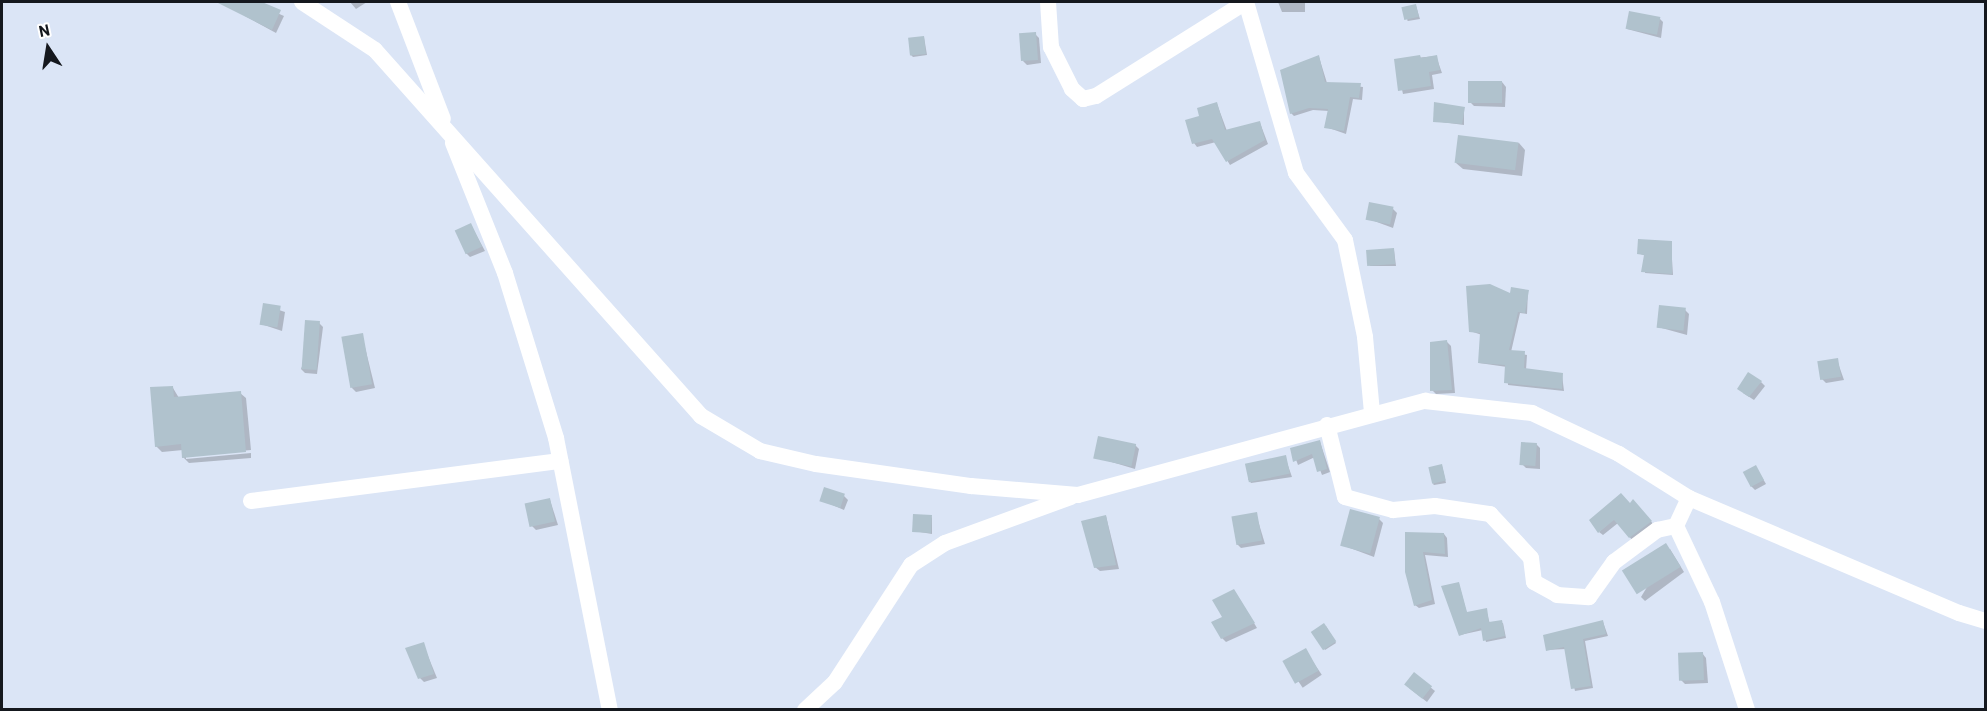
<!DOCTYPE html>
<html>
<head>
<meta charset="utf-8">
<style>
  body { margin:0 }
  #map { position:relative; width:1987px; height:711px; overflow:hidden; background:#dbe5f6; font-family:Barlow,sans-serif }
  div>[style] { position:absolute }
  .shadow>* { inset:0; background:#0003; transform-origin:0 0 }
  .building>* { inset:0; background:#b0c2cd; transform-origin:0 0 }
  .minor>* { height:16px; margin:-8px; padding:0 8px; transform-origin:8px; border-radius:8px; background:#fff }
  span { translate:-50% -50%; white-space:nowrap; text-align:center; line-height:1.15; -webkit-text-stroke:6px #fff; paint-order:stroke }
  .frame { position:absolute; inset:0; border:3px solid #15181e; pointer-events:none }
  .north { position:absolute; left:18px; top:18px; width:60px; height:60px; -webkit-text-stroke:4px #fff; paint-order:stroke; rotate:348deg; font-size:16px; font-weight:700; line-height:24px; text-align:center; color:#15181e }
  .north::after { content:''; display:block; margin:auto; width:21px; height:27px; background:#15181e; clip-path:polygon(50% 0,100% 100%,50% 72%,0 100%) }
</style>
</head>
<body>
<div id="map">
  <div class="shadow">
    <div style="clip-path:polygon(252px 2px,284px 16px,276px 33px,245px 16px)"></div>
    <div style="clip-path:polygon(350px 2px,367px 2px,356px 9px)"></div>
    <div style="clip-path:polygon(1278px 2px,1305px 2px,1305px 12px,1282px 12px)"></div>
    <div style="clip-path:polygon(1416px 6px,1420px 19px,1408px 21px,1407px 20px)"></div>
    <div style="clip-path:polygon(1659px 18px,1663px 22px,1661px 38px,1627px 29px)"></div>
    <div style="clip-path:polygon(1035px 34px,1039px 38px,1041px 63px,1027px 65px,1023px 61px)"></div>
    <div style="clip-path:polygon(924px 37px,927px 55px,913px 57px,911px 55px)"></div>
    <div style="clip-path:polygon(1436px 56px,1442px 73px,1432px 75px,1434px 89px,1403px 94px,1395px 60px)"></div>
    <div style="clip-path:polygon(1319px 57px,1327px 83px,1363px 87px,1362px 100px,1353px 99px,1346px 134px,1326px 127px,1329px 111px,1313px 110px,1294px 116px,1291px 113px)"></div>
    <div style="clip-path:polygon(1502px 82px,1506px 87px,1505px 107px,1474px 106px,1470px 102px)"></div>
    <div style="clip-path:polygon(1217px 104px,1227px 131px,1260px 123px,1268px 144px,1230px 165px,1216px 142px,1197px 147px,1194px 143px,1201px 117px)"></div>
    <div style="clip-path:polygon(1464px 108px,1464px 125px,1434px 121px)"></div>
    <div style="clip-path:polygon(1519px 143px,1525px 150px,1522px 176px,1463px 169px,1456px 163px)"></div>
    <div style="clip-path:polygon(1393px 209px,1397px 213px,1393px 228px,1366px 218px)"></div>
    <div style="clip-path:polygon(471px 225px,485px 251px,470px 257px,466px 253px)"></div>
    <div style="clip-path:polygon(1671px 243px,1673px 275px,1645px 273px,1646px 256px,1638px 253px)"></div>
    <div style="clip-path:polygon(1394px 250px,1396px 266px,1369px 266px)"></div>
    <div style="clip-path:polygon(1528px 291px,1527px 314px,1520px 313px,1511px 352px,1527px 355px,1526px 370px,1562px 375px,1564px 391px,1508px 385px,1507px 367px,1479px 363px,1482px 335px,1470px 331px,1511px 295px)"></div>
    <div style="clip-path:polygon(264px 305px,285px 312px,282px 331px,261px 324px)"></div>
    <div style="clip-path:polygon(1685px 310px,1689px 314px,1687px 335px,1658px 327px)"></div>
    <div style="clip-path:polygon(319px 323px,323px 327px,317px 374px,305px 373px,301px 369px)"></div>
    <div style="clip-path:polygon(362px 335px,375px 388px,356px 392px,352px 388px)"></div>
    <div style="clip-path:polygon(1447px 342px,1451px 346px,1455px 393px,1436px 394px,1432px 390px)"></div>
    <div style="clip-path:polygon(1837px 360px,1844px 380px,1826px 383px,1822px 379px)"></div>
    <div style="clip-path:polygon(1761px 382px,1765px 386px,1754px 400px,1743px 393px)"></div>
    <div style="clip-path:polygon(173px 388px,179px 398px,240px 393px,246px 398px,251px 450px,186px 456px,186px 459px,251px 453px,251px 458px,189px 463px,183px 457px,183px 450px,162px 452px,156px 446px)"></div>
    <div style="clip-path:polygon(1320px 442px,1330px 472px,1322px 475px,1315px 457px,1298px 465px,1292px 449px)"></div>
    <div style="clip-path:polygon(1536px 444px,1540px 448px,1540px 469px,1526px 468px,1522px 464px)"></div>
    <div style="clip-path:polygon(1135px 445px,1139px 449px,1135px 469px,1095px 457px)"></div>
    <div style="clip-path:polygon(1285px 457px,1292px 477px,1251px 483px,1248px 479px)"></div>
    <div style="clip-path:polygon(1442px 466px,1446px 483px,1434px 485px,1433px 484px)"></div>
    <div style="clip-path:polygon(1756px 467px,1766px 484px,1755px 490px,1751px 486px)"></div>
    <div style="clip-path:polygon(844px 496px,848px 500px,844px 510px,821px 500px)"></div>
    <div style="clip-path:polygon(550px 500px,558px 525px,536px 530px,532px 526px)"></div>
    <div style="clip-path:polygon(1630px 504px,1637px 505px,1654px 525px,1633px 541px,1618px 523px,1603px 535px,1599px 532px)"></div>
    <div style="clip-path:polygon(1256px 514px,1265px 544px,1241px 548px,1237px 544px)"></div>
    <div style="clip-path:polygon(1106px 516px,1119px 569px,1100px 571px,1095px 567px)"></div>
    <div style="clip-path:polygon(932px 517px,932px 534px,914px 531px)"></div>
    <div style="clip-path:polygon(1379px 519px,1383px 523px,1374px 557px,1342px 545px)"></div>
    <div style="clip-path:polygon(1407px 534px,1444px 534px,1447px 538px,1448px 557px,1425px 555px,1435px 604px,1419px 608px,1415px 605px)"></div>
    <div style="clip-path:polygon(1670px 549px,1684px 572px,1645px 601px,1641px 597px)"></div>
    <div style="clip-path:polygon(1459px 584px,1467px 614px,1486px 610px,1490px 624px,1503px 623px,1506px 638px,1486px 642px,1483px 630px,1460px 635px)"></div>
    <div style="clip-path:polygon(1237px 595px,1257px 628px,1226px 642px,1222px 638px,1225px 618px)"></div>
    <div style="clip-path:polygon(1603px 622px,1608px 636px,1585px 641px,1593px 688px,1575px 691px,1566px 649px,1547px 650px)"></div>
    <div style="clip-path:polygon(1326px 626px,1336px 643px,1325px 650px,1313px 632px)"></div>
    <div style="clip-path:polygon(423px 644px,437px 678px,424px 682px,420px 678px)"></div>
    <div style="left:1305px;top:650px;width:30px;height:23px;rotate:56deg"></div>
    <div style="clip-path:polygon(1702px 653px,1706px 658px,1708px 683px,1685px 684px,1681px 680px)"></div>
    <div style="clip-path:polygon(1414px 674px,1435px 691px,1427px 702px,1409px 688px)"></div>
  </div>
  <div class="building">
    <div style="clip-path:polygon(216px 2px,262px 2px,281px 10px,272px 30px)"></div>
    <div style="left:1416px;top:4px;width:13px;height:15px;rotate:77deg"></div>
    <div style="left:1629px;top:11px;width:32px;height:18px;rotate:11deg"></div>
    <div style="left:1036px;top:32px;width:28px;height:17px;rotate:86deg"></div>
    <div style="left:924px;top:36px;width:18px;height:16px;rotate:84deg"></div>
    <div style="clip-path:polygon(1319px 55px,1325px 82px,1361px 83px,1359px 98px,1350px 97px,1344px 131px,1324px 128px,1328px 109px,1309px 108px,1290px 114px,1280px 70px)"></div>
    <div style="clip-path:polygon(1420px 55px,1421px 58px,1437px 55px,1440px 70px,1429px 72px,1431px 86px,1398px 91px,1394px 59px)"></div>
    <div style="left:1468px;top:81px;width:34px;height:22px"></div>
    <div style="clip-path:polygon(1217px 102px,1225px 130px,1260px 121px,1265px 140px,1226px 162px,1212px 139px,1192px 144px,1185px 120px,1199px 116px,1197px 108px)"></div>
    <div style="clip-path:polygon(1434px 102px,1465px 107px,1462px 124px,1433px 122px)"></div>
    <div style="left:1458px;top:135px;width:61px;height:28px;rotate:7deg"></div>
    <div style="left:1369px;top:202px;width:25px;height:18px;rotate:11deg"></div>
    <div style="left:471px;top:223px;width:26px;height:18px;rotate:65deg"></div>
    <div style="clip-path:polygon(1638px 239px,1672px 241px,1672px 274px,1641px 272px,1644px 255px,1637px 254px)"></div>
    <div style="left:1394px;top:248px;width:16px;height:28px;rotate:86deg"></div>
    <div style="clip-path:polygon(1490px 284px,1510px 293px,1511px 287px,1529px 290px,1525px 313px,1518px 312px,1509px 350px,1525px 351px,1524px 368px,1563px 373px,1562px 389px,1504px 383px,1505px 365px,1478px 363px,1480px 333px,1469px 332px,1466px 286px)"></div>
    <div style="left:263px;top:303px;width:18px;height:22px;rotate:9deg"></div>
    <div style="left:1659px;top:305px;width:27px;height:23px;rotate:6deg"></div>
    <div style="left:305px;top:320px;width:15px;height:49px;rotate:4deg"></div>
    <div style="left:363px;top:333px;width:52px;height:22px;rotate:80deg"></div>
    <div style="clip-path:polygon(1447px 340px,1452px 390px,1430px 391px,1430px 342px)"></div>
    <div style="left:1838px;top:358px;width:19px;height:21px;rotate:81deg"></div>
    <div style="clip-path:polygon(1748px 372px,1762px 381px,1749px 397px,1737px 389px)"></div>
    <div style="clip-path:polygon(173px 386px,174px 397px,241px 391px,246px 452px,182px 458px,181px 444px,155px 447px,150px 387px)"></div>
    <div style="left:1098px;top:436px;width:39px;height:23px;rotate:12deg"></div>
    <div style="clip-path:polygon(1320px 440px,1327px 469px,1317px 472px,1312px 454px,1293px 462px,1290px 448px)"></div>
    <div style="left:1521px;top:442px;width:16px;height:23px;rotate:4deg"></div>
    <div style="left:1286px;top:455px;width:19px;height:42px;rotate:78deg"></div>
    <div style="left:1442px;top:464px;width:17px;height:14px;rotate:77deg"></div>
    <div style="left:1756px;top:465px;width:17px;height:15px;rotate:62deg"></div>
    <div style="left:824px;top:487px;width:22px;height:15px;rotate:18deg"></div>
    <div style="clip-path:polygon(1621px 493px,1630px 503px,1633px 499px,1652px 521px,1629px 538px,1614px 520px,1598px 533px,1589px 520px)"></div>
    <div style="left:550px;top:498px;width:24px;height:26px;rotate:78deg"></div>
    <div style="left:1350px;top:509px;width:31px;height:38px;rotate:15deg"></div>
    <div style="left:1257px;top:512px;width:29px;height:26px;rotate:80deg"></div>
    <div style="left:913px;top:514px;width:19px;height:18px;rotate:3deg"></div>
    <div style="clip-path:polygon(1106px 515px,1116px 565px,1094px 568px,1081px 521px)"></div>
    <div style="clip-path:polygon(1405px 532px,1444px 533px,1445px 554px,1423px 552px,1432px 600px,1414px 606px,1405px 572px)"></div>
    <div style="left:1666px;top:543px;width:28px;height:52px;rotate:58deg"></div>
    <div style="clip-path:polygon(1459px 582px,1467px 612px,1487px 608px,1489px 622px,1502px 620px,1505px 636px,1483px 641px,1481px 628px,1459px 636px,1441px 586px)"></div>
    <div style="clip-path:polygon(1234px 589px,1255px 623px,1221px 639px,1211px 622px,1222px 617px,1212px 600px)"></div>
    <div style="clip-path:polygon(1603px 620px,1606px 634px,1583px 639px,1591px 686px,1571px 689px,1564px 647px,1546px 651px,1543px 635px)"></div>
    <div style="left:1324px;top:623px;width:22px;height:16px;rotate:56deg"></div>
    <div style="clip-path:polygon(424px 642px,434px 674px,418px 679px,405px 648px)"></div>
    <div style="left:1306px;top:648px;width:26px;height:27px;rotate:61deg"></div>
    <div style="left:1703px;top:652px;width:28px;height:25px;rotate:88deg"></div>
    <div style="left:1414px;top:672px;width:23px;height:16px;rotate:38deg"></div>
  </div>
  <div class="minor">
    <div style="left:302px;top:2px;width:87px;rotate:33.3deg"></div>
    <div style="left:375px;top:50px;width:490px;rotate:48.3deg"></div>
    <div style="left:701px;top:416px;width:69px;rotate:30.7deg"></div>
    <div style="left:760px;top:451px;width:57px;rotate:13.1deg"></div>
    <div style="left:816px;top:464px;width:157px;rotate:8.1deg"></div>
    <div style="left:971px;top:486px;width:107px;rotate:4.8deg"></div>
    <div style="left:1078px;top:495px;width:360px;rotate:-15.2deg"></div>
    <div style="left:1425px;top:401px;width:108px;rotate:6.4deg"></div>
    <div style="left:1532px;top:413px;width:96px;rotate:25.2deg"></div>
    <div style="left:1619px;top:454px;width:83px;rotate:32.2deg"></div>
    <div style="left:1689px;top:498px;width:293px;rotate:23.1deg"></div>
    <div style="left:1959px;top:613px;width:28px;rotate:17deg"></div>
    <div style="left:398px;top:2px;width:125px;rotate:69deg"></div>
    <div style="left:1048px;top:2px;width:45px;rotate:86.2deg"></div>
    <div style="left:1051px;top:47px;width:47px;rotate:63.4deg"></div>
    <div style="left:1072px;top:89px;width:15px;rotate:42deg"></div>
    <div style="left:1083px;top:99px;width:13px;rotate:-13deg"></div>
    <div style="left:1096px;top:96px;width:177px;rotate:-32.1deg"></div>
    <div style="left:1246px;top:2px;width:178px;rotate:73.7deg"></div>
    <div style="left:1296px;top:173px;width:83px;rotate:53.8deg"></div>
    <div style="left:1345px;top:240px;width:99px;rotate:78.3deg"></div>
    <div style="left:1365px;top:337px;width:75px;rotate:84.7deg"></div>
    <div style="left:453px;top:143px;width:140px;rotate:68.2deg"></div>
    <div style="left:505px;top:273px;width:173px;rotate:72.8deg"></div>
    <div style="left:556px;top:438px;width:277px;rotate:78.8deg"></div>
    <div style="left:1327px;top:425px;width:74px;rotate:76deg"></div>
    <div style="left:1345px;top:497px;width:50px;rotate:15.2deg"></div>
    <div style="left:1393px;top:510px;width:42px;rotate:-5.4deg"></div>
    <div style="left:1435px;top:506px;width:56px;rotate:8.3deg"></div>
    <div style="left:1490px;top:514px;width:60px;rotate:47deg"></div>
    <div style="left:1531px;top:558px;width:24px;rotate:83deg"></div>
    <div style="left:1534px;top:582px;width:26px;rotate:29deg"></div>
    <div style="left:1557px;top:595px;width:32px;rotate:4deg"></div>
    <div style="left:1589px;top:597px;width:43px;rotate:-54.5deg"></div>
    <div style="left:1614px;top:562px;width:54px;rotate:-36.7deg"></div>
    <div style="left:1657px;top:530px;width:19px;rotate:-12deg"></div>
    <div style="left:1689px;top:498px;width:31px;rotate:115deg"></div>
    <div style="left:1676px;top:526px;width:84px;rotate:64.7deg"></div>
    <div style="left:1712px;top:602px;width:114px;rotate:72deg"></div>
    <div style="left:251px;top:501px;width:312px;rotate:-7.4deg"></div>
    <div style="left:805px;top:710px;width:41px;rotate:-43deg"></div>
    <div style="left:835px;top:682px;width:140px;rotate:-57deg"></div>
    <div style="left:911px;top:565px;width:40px;rotate:-32.9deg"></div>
    <div style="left:945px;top:543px;width:134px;rotate:-20.1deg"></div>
  </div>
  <div class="frame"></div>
  <div class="north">N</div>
</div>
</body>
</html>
